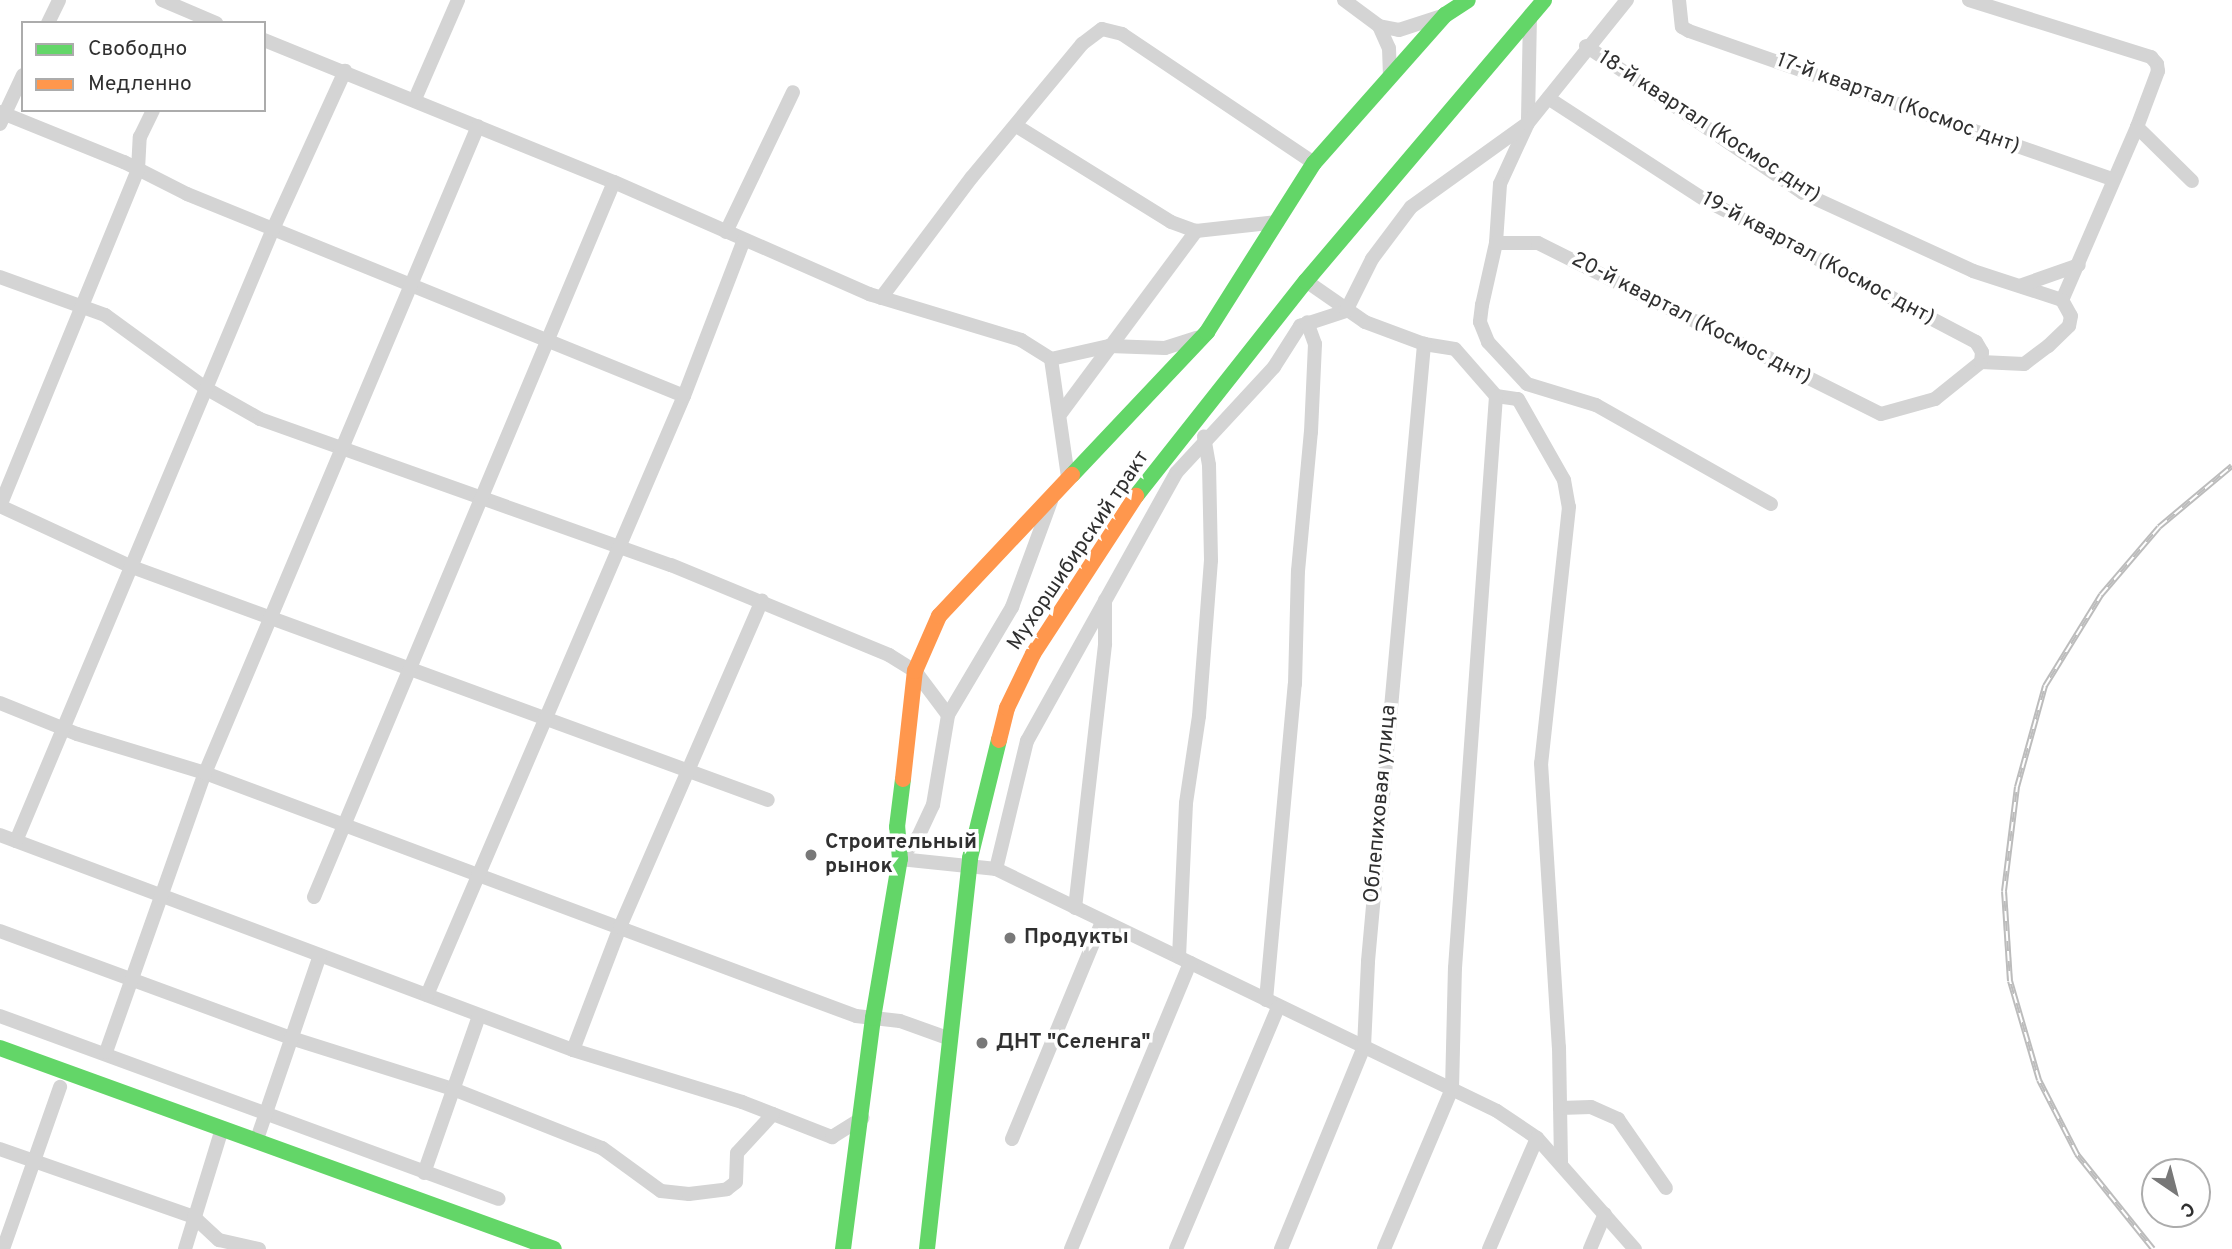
<!DOCTYPE html>
<html>
<head>
<meta charset="utf-8">
<style>
  body { margin:0 }
  #map { position:relative; width:2232px; height:1249px; overflow:hidden; background:#fff; font-family:Overpass,sans-serif }
  div>[style] { position:absolute }
  .street>* { height:14px; margin:-7px; padding:0 7px; transform-origin:7px; border-radius:7px; background:#d4d4d4 }
  .fast>* { height:16px; margin:-8px; padding:0 8px; transform-origin:8px; border-radius:8px; background:#63d668 }
  .slow>* { height:16px; margin:-8px; padding:0 8px; transform-origin:8px; border-radius:8px; background:#ff974d }
  .rail>* { height:6px; margin-top:-3px; transform-origin:0; background:repeating-linear-gradient(90deg,#fff 0 10px,#bcbcbc 0 20px); box-sizing:border-box; border-block:2px solid #bcbcbc }
  .dots>* { width:19px; height:19px; translate:-50% -50%; box-sizing:border-box; border:4px solid #fff; border-radius:50% }
  span { translate:-50% -50%; white-space:nowrap; text-align:center; line-height:1.15; -webkit-text-stroke:7px #fff; paint-order:stroke }
  .street-label { font-size:21px; color:#303030 }
  .poi-label { font-size:21px; color:#303030; font-weight:700 }
  .left { translate:0 -50%; text-align:left }
  .legend { position:absolute; left:21px; top:21px; width:245px; height:91px; box-sizing:border-box; background:#fff; border:2px solid #acacac; margin:0; padding:9px 12px; list-style:none; font-size:21px; color:#303030 }
  .legend li { display:flex; align-items:center; gap:14px; height:35px }
  .legend b { width:35px; border:2px solid #acacac }
  .north { position:absolute; left:2141px; top:1158px; width:70px; height:70px; box-sizing:border-box; background:#fff; border:2px solid #acacac; border-radius:50%; rotate:145deg; font-size:19px; font-weight:700; line-height:28px; text-align:center; color:#303030 }
  .north::after { content:''; display:block; margin:auto; width:24px; height:32px; background:#787878; clip-path:polygon(50% 0,100% 100%,50% 72%,0 100%) }
</style>
</head>
<body>
<div id="map">
  <div class="street">
    <div style="left:162px;top:0;width:59px;rotate:23.1deg"></div>
    <div style="left:1344px;top:0;width:44px;rotate:36.6deg"></div>
    <div style="left:1379px;top:26px;width:20px;rotate:11deg"></div>
    <div style="left:1399px;top:30px;width:48px;rotate:-18.1deg"></div>
    <div style="left:1679px;top:0;width:27px;rotate:84deg"></div>
    <div style="left:1682px;top:27px;width:8px;rotate:30deg"></div>
    <div style="left:1689px;top:31px;width:450px;rotate:19.3deg"></div>
    <div style="left:1969px;top:0;width:191px;rotate:17.4deg"></div>
    <div style="left:2151px;top:57px;width:9px;rotate:49deg"></div>
    <div style="left:2157px;top:64px;width:7px;rotate:82deg"></div>
    <div style="left:2158px;top:71px;width:60px;rotate:110.6deg"></div>
    <div style="left:2137px;top:127px;width:189px;rotate:113.4deg"></div>
    <div style="left:1530px;top:15px;width:108px;rotate:91.1deg"></div>
    <div style="left:1528px;top:123px;width:67px;rotate:114.7deg"></div>
    <div style="left:1500px;top:184px;width:59px;rotate:93.9deg"></div>
    <div style="left:1496px;top:243px;width:64px;rotate:102.7deg"></div>
    <div style="left:1482px;top:305px;width:17px;rotate:97deg"></div>
    <div style="left:1480px;top:322px;width:22px;rotate:68deg"></div>
    <div style="left:1488px;top:342px;width:57px;rotate:47.1deg"></div>
    <div style="left:1527px;top:384px;width:72px;rotate:16.9deg"></div>
    <div style="left:1596px;top:405px;width:201px;rotate:29.5deg"></div>
    <div style="left:48px;top:23px;width:25px;rotate:-64deg"></div>
    <div style="left:1379px;top:26px;width:24px;rotate:66deg"></div>
    <div style="left:1389px;top:48px;width:28px;rotate:88deg"></div>
    <div style="left:264px;top:40px;width:378px;rotate:22.1deg"></div>
    <div style="left:614px;top:182px;width:279px;rotate:23.7deg"></div>
    <div style="left:869px;top:294px;width:159px;rotate:16.8deg"></div>
    <div style="left:1021px;top:340px;width:36px;rotate:32deg"></div>
    <div style="left:1051px;top:359px;width:59px;rotate:-12.6deg"></div>
    <div style="left:1109px;top:346px;width:56px;rotate:2deg"></div>
    <div style="left:1165px;top:348px;width:33px;rotate:-18deg"></div>
    <div style="left:1586px;top:46px;width:262px;rotate:34.1deg"></div>
    <div style="left:1803px;top:193px;width:187px;rotate:24.6deg"></div>
    <div style="left:1973px;top:271px;width:94px;rotate:18deg"></div>
    <div style="left:2062px;top:300px;width:18px;rotate:61deg"></div>
    <div style="left:2071px;top:316px;width:10px;rotate:101deg"></div>
    <div style="left:2069px;top:326px;width:29px;rotate:136deg"></div>
    <div style="left:2048px;top:346px;width:30px;rotate:143deg"></div>
    <div style="left:2024px;top:364px;width:43px;rotate:-177.3deg"></div>
    <div style="left:415px;top:99px;width:108px;rotate:-66.5deg"></div>
    <div style="left:0;top:112px;width:134px;rotate:22deg"></div>
    <div style="left:124px;top:162px;width:71px;rotate:26.9deg"></div>
    <div style="left:187px;top:194px;width:536px;rotate:22.12deg"></div>
    <div style="left:0;top:124px;width:54px;rotate:-64.9deg"></div>
    <div style="left:1018px;top:127px;width:180px;rotate:31.8deg"></div>
    <div style="left:1171px;top:222px;width:27px;rotate:20deg"></div>
    <div style="left:1196px;top:231px;width:82px;rotate:-6.3deg"></div>
    <div style="left:2137px;top:127px;width:77px;rotate:44.5deg"></div>
    <div style="left:726px;top:232px;width:155px;rotate:-64.4deg"></div>
    <div style="left:1496px;top:243px;width:42px"></div>
    <div style="left:1538px;top:243px;width:383px;rotate:26.5deg"></div>
    <div style="left:1881px;top:414px;width:56px;rotate:-15.5deg"></div>
    <div style="left:1935px;top:399px;width:59px;rotate:-38.8deg"></div>
    <div style="left:1981px;top:362px;width:10px;rotate:-84deg"></div>
    <div style="left:1982px;top:352px;width:12px;rotate:-121deg"></div>
    <div style="left:1976px;top:342px;width:306px;rotate:-152.3deg"></div>
    <div style="left:1705px;top:200px;width:187px;rotate:-147deg"></div>
    <div style="left:0;top:277px;width:112px;rotate:19.9deg"></div>
    <div style="left:105px;top:315px;width:126px;rotate:36deg"></div>
    <div style="left:207px;top:389px;width:61px;rotate:29.5deg"></div>
    <div style="left:260px;top:419px;width:436px;rotate:19.6deg"></div>
    <div style="left:671px;top:565px;width:236px;rotate:22.4deg"></div>
    <div style="left:889px;top:655px;width:31px;rotate:32deg"></div>
    <div style="left:915px;top:671px;width:55px;rotate:53.1deg"></div>
    <div style="left:1306px;top:281px;width:72px;rotate:34.8deg"></div>
    <div style="left:1365px;top:322px;width:63px;rotate:20.4deg"></div>
    <div style="left:1424px;top:344px;width:31px;rotate:9deg"></div>
    <div style="left:1455px;top:349px;width:62px;rotate:48.9deg"></div>
    <div style="left:1496px;top:396px;width:22px;rotate:8deg"></div>
    <div style="left:1518px;top:399px;width:93px;rotate:60.4deg"></div>
    <div style="left:1564px;top:480px;width:27px;rotate:80deg"></div>
    <div style="left:1569px;top:507px;width:258px;rotate:96.2deg"></div>
    <div style="left:1541px;top:763px;width:285px;rotate:86.4deg"></div>
    <div style="left:1559px;top:1047px;width:116px;rotate:89deg"></div>
    <div style="left:2022px;top:285px;width:60px;rotate:-19.3deg"></div>
    <div style="left:881px;top:298px;width:151px;rotate:-53.1deg"></div>
    <div style="left:972px;top:177px;width:173px;rotate:-50.4deg"></div>
    <div style="left:1082px;top:44px;width:25px;rotate:-37deg"></div>
    <div style="left:1102px;top:29px;width:21px;rotate:14deg"></div>
    <div style="left:1122px;top:34px;width:231px;rotate:33.9deg"></div>
    <div style="left:1051px;top:359px;width:119px;rotate:81.8deg"></div>
    <div style="left:1061px;top:413px;width:227px;rotate:-53.4deg"></div>
    <div style="left:0;top:506px;width:145px;rotate:24.8deg"></div>
    <div style="left:132px;top:567px;width:677px;rotate:20.12deg"></div>
    <div style="left:0;top:506px;width:363px;rotate:-67.7deg"></div>
    <div style="left:138px;top:170px;width:33px;rotate:-87deg"></div>
    <div style="left:140px;top:137px;width:30px;rotate:-64deg"></div>
    <div style="left:0;top:703px;width:83px;rotate:21.9deg"></div>
    <div style="left:77px;top:734px;width:134px;rotate:16.9deg"></div>
    <div style="left:205px;top:773px;width:695px;rotate:20.47deg"></div>
    <div style="left:856px;top:1016px;width:44px;rotate:6.5deg"></div>
    <div style="left:900px;top:1021px;width:53px;rotate:19.8deg"></div>
    <div style="left:0;top:835px;width:612px;rotate:20.57deg"></div>
    <div style="left:573px;top:1050px;width:177px;rotate:17.1deg"></div>
    <div style="left:742px;top:1102px;width:97px;rotate:21.3deg"></div>
    <div style="left:832px;top:1137px;width:36px;rotate:-32deg"></div>
    <div style="left:16px;top:841px;width:664px;rotate:-67.22deg"></div>
    <div style="left:273px;top:229px;width:174px;rotate:-65.5deg"></div>
    <div style="left:900px;top:859px;width:97px;rotate:5.9deg"></div>
    <div style="left:996px;top:869px;width:556px;rotate:25.78deg"></div>
    <div style="left:1497px;top:1111px;width:48px;rotate:34deg"></div>
    <div style="left:1537px;top:1138px;width:148px;rotate:48.6deg"></div>
    <div style="left:900px;top:859px;width:28px;rotate:-51deg"></div>
    <div style="left:918px;top:837px;width:35px;rotate:-65deg"></div>
    <div style="left:933px;top:805px;width:91px;rotate:-80.5deg"></div>
    <div style="left:948px;top:715px;width:126px;rotate:-59.3deg"></div>
    <div style="left:1012px;top:607px;width:113px;rotate:-69.8deg"></div>
    <div style="left:996px;top:869px;width:132px;rotate:-76.4deg"></div>
    <div style="left:1027px;top:741px;width:307px;rotate:-60.9deg"></div>
    <div style="left:1176px;top:473px;width:144px;rotate:-47.2deg"></div>
    <div style="left:1274px;top:367px;width:49px;rotate:-57.6deg"></div>
    <div style="left:1300px;top:326px;width:48px;rotate:-18.1deg"></div>
    <div style="left:1346px;top:311px;width:58px;rotate:-63.4deg"></div>
    <div style="left:1372px;top:259px;width:65px;rotate:-53.1deg"></div>
    <div style="left:1411px;top:207px;width:144px;rotate:-35.7deg"></div>
    <div style="left:1528px;top:123px;width:158px;rotate:-51.2deg"></div>
    <div style="left:314px;top:897px;width:775px;rotate:-67.24deg"></div>
    <div style="left:1075px;top:908px;width:266px;rotate:-83.5deg"></div>
    <div style="left:1105px;top:644px;width:44px;rotate:-90deg"></div>
    <div style="left:0;top:931px;width:310px;rotate:20.2deg"></div>
    <div style="left:291px;top:1038px;width:170px;rotate:17.5deg"></div>
    <div style="left:453px;top:1089px;width:160px;rotate:21.6deg"></div>
    <div style="left:602px;top:1148px;width:73px;rotate:36.1deg"></div>
    <div style="left:661px;top:1191px;width:28px;rotate:6deg"></div>
    <div style="left:689px;top:1194px;width:38px;rotate:-7deg"></div>
    <div style="left:727px;top:1189px;width:11px;rotate:-38deg"></div>
    <div style="left:736px;top:1182px;width:29px;rotate:-88deg"></div>
    <div style="left:737px;top:1153px;width:53px;rotate:-47.3deg"></div>
    <div style="left:1179px;top:957px;width:154px;rotate:-87.4deg"></div>
    <div style="left:1186px;top:803px;width:88px;rotate:-81.5deg"></div>
    <div style="left:1199px;top:716px;width:156px;rotate:-85.6deg"></div>
    <div style="left:1211px;top:560px;width:95px;rotate:-91.2deg"></div>
    <div style="left:1209px;top:465px;width:29px;rotate:-100deg"></div>
    <div style="left:427px;top:995px;width:652px;rotate:-66.78deg"></div>
    <div style="left:684px;top:396px;width:167px;rotate:-69deg"></div>
    <div style="left:1266px;top:1000px;width:317px;rotate:-84.8deg"></div>
    <div style="left:1295px;top:684px;width:113px;rotate:-88.5deg"></div>
    <div style="left:1298px;top:571px;width:140px;rotate:-84.7deg"></div>
    <div style="left:1311px;top:432px;width:88px;rotate:-87.4deg"></div>
    <div style="left:1315px;top:344px;width:23px;rotate:-110deg"></div>
    <div style="left:0;top:1016px;width:531px;rotate:20.14deg"></div>
    <div style="left:573px;top:1050px;width:132px;rotate:-69.1deg"></div>
    <div style="left:620px;top:927px;width:356px;rotate:-66.5deg"></div>
    <div style="left:106px;top:1052px;width:296px;rotate:-70.5deg"></div>
    <div style="left:205px;top:773px;width:702px;rotate:-67.12deg"></div>
    <div style="left:1560px;top:1108px;width:31px;rotate:-2deg"></div>
    <div style="left:1591px;top:1107px;width:30px;rotate:24deg"></div>
    <div style="left:1618px;top:1119px;width:84px;rotate:55.2deg"></div>
    <div style="left:257px;top:1139px;width:194px;rotate:-71.1deg"></div>
    <div style="left:1012px;top:1139px;width:235px;rotate:-67.5deg"></div>
    <div style="left:0;top:1149px;width:206px;rotate:19.3deg"></div>
    <div style="left:194px;top:1217px;width:34px;rotate:43deg"></div>
    <div style="left:219px;top:1240px;width:41px;rotate:12.7deg"></div>
    <div style="left:424px;top:1173px;width:166px;rotate:-70.7deg"></div>
    <div style="left:3px;top:1249px;width:172px;rotate:-70.6deg"></div>
    <div style="left:185px;top:1249px;width:126px;rotate:-72.9deg"></div>
    <div style="left:1071px;top:1249px;width:310px;rotate:-67.4deg"></div>
    <div style="left:1176px;top:1249px;width:263px;rotate:-67.1deg"></div>
    <div style="left:1281px;top:1249px;width:218px;rotate:-67.7deg"></div>
    <div style="left:1364px;top:1047px;width:86px;rotate:-87.3deg"></div>
    <div style="left:1368px;top:961px;width:620px;rotate:-84.81deg"></div>
    <div style="left:1384px;top:1249px;width:174px;rotate:-67deg"></div>
    <div style="left:1452px;top:1089px;width:121px;rotate:-88.6deg"></div>
    <div style="left:1455px;top:968px;width:573px;rotate:-85.9deg"></div>
    <div style="left:1489px;top:1249px;width:121px;rotate:-66.6deg"></div>
    <div style="left:1590px;top:1249px;width:38px;rotate:-67deg"></div>
  </div>
  <div class="fast">
    <div style="left:1072px;top:475px;width:197px;rotate:-46.6deg"></div>
    <div style="left:1207px;top:332px;width:200px;rotate:-57.7deg"></div>
    <div style="left:1314px;top:163px;width:198px;rotate:-48.5deg"></div>
    <div style="left:1445px;top:15px;width:27px;rotate:-33deg"></div>
    <div style="left:1136px;top:496px;width:274px;rotate:-51.7deg"></div>
    <div style="left:1306px;top:281px;width:368px;rotate:-49.7deg"></div>
    <div style="left:0;top:1048px;width:589px;rotate:19.94deg"></div>
    <div style="left:843px;top:1249px;width:233px;rotate:-82.6deg"></div>
    <div style="left:873px;top:1018px;width:161px;rotate:-80.4deg"></div>
    <div style="left:900px;top:859px;width:32px;rotate:-95deg"></div>
    <div style="left:897px;top:827px;width:48px;rotate:-82.9deg"></div>
    <div style="left:927px;top:1249px;width:393px;rotate:-83.7deg"></div>
    <div style="left:970px;top:858px;width:122px;rotate:-76.2deg"></div>
  </div>
  <div class="slow">
    <div style="left:999px;top:740px;width:33px;rotate:-76deg"></div>
    <div style="left:1007px;top:708px;width:60px;rotate:-64.3deg"></div>
    <div style="left:1033px;top:654px;width:189px;rotate:-56.9deg"></div>
    <div style="left:903px;top:779px;width:109px;rotate:-83.7deg"></div>
    <div style="left:915px;top:671px;width:60px;rotate:-66.4deg"></div>
    <div style="left:939px;top:616px;width:194px;rotate:-46.7deg"></div>
  </div>
  <div class="rail">
    <div style="left:2153px;top:1249px;width:122px;rotate:-128.7deg"></div>
    <div style="left:2077px;top:1154px;width:83px;rotate:-117.2deg"></div>
    <div style="left:2039px;top:1080px;width:103px;rotate:-106.3deg"></div>
    <div style="left:2010px;top:981px;width:90px;rotate:-93.8deg"></div>
    <div style="left:2004px;top:891px;width:105px;rotate:-82.9deg"></div>
    <div style="left:2017px;top:787px;width:105px;rotate:-74.5deg"></div>
    <div style="left:2045px;top:686px;width:107px;rotate:-58.4deg"></div>
    <div style="left:2101px;top:595px;width:89px;rotate:-49.5deg"></div>
    <div style="left:2159px;top:527px;width:95px;rotate:-39.9deg"></div>
  </div>
  <div class="dots">
    <div style="left:811px;top:855px;background:#787878"></div>
    <div style="left:1010px;top:938px;background:#787878"></div>
    <div style="left:982px;top:1043px;background:#787878"></div>
  </div>
  <div class="street-label">
    <span style="left:1898px;top:104px;rotate:20deg">17-й квартал (Космос днт)</span>
    <span style="left:1709px;top:127px;rotate:33deg">18-й квартал (Космос днт)</span>
    <span style="left:1818px;top:259px;rotate:28deg">19-й квартал (Космос днт)</span>
    <span style="left:1691px;top:319px;rotate:27deg">20-й квартал (Космос днт)</span>
    <span style="left:1079px;top:551px;rotate:-56deg">Мухоршибирский тракт</span>
    <span style="left:1381px;top:804px;rotate:-85deg">Облепиховая улица</span>
  </div>
  <div class="poi-label">
    <span class="left" style="left:825px;top:855px">Строительный<br>рынок</span>
    <span class="left" style="left:1024px;top:938px">Продукты</span>
    <span class="left" style="left:996px;top:1043px">ДНТ "Селенга"</span>
  </div>
  <ul class="legend">
  <li><b style="height:9px;background:#63d668"></b>Свободно</li>
  <li><b style="height:9px;background:#ff974d"></b>Медленно</li>
  </ul>
  <div class="north">С</div>
</div>
</body>
</html>
